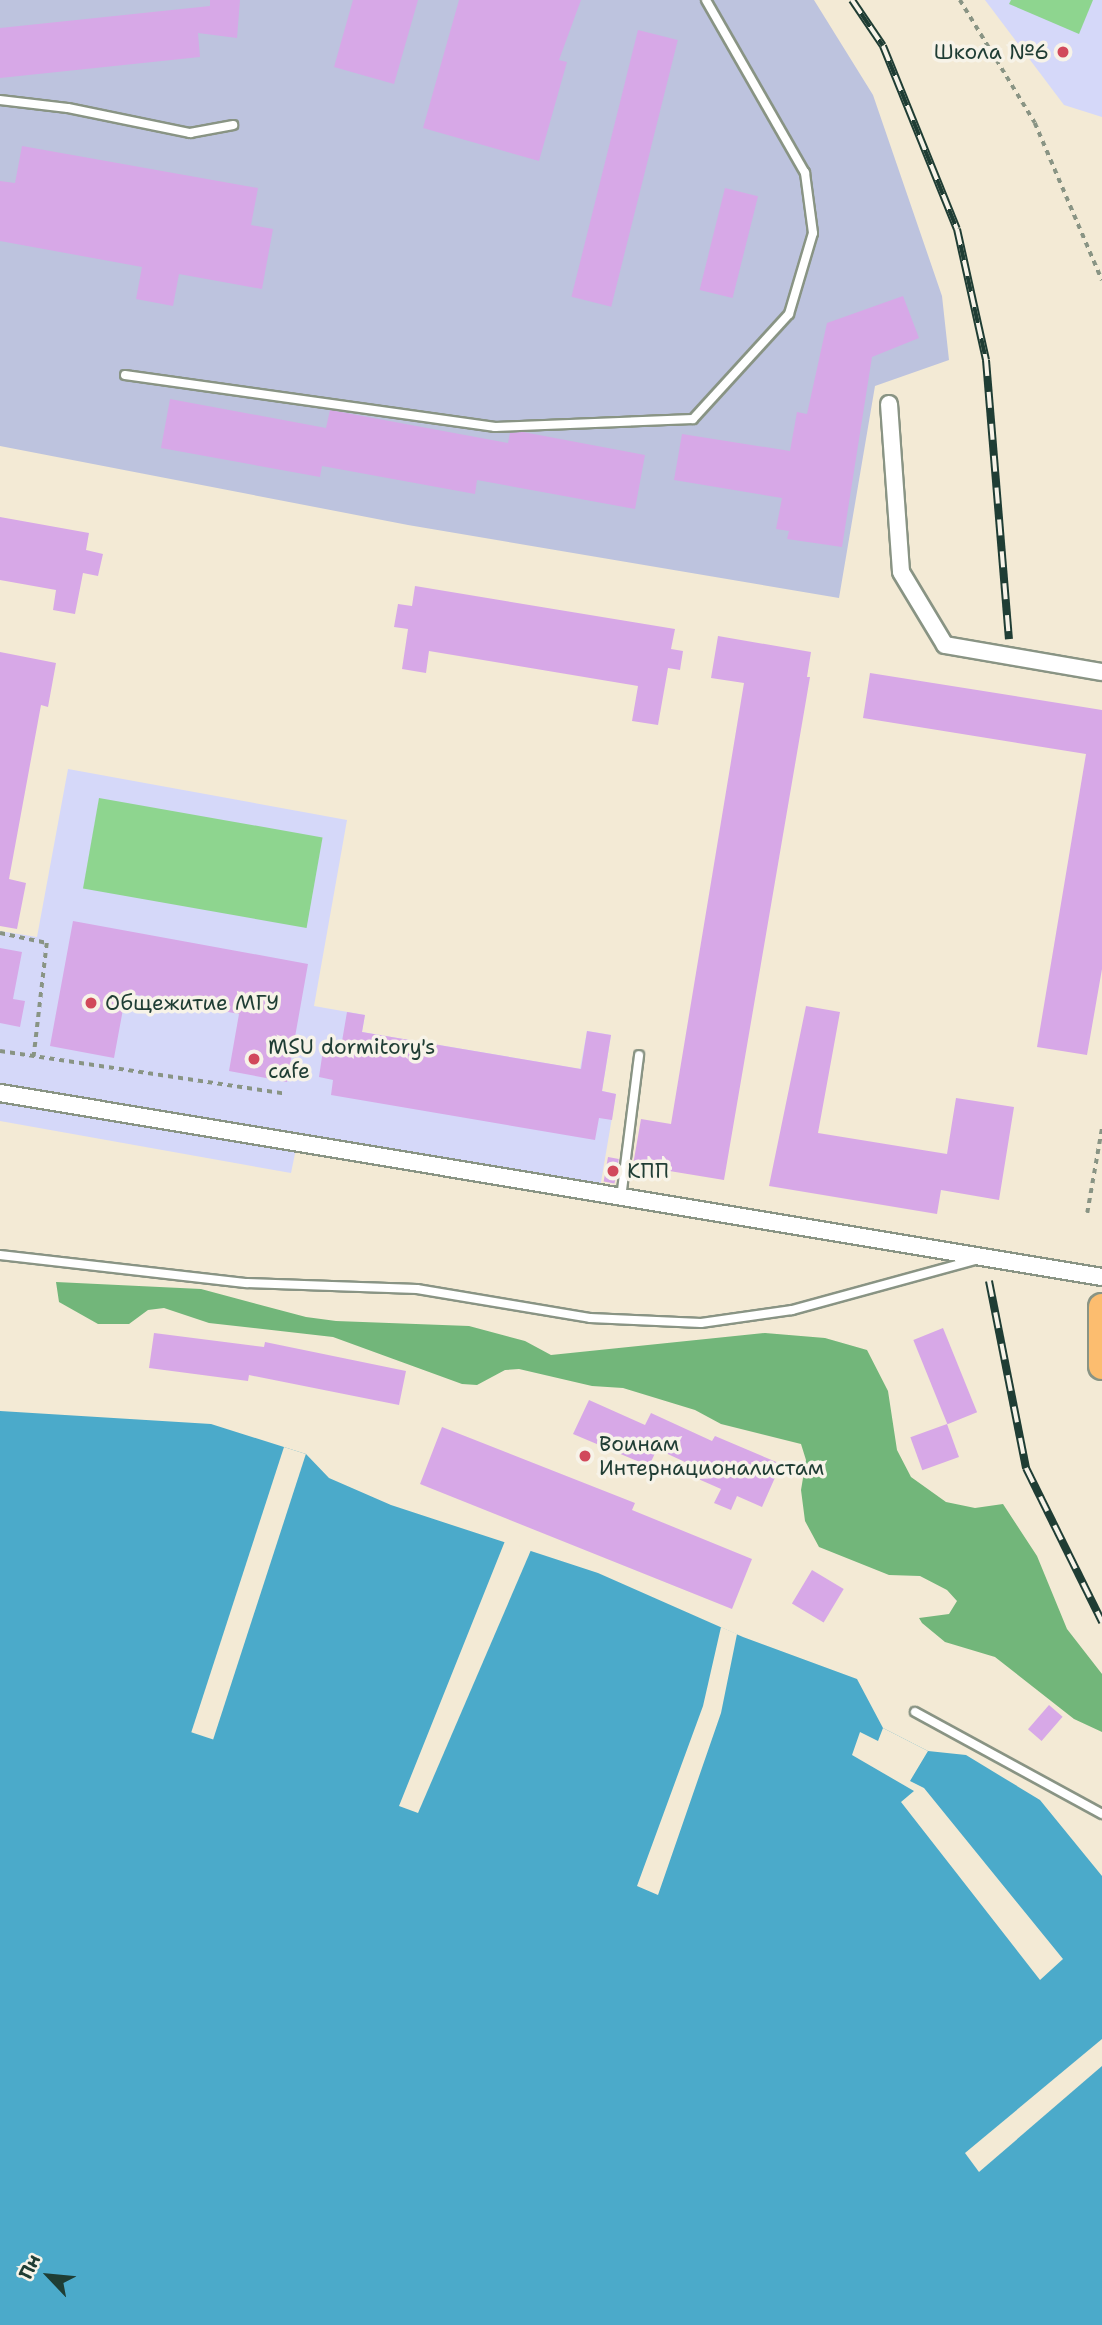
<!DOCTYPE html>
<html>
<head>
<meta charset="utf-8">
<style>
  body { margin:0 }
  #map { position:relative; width:1102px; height:2325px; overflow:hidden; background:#f3ead5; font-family:"Shantell Sans",sans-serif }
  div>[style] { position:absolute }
  .built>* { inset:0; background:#d5d8f9 }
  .industrial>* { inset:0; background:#bdc3de }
  .green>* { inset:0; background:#8ed58f; transform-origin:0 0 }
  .forest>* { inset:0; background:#72b67a }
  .water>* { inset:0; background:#4baaca }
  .pier>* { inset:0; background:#f3ead5; transform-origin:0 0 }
  .building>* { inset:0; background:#d7a8e7; transform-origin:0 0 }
  .path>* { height:3.5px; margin-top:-1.75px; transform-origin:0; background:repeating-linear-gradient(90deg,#899484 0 5px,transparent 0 10px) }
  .roads { filter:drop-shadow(2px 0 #899484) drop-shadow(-2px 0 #899484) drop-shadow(0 2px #899484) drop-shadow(0 -2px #899484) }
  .lane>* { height:8px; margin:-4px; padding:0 4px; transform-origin:4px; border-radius:4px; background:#fff }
  .street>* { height:16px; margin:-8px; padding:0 8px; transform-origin:8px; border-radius:8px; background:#fff }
  .primary>* { height:26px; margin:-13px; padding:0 13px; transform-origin:13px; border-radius:13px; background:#fcbd6f }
  .rail>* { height:8px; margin-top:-4px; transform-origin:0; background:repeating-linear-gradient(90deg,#f7f3e8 0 16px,#1f3d34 0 32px); box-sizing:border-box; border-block:2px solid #1f3d34 }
  .dots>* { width:19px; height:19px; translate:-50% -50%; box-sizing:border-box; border:4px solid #f7f3e8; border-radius:50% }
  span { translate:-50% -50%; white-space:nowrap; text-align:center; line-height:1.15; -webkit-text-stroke:7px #f7f3e8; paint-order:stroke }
  .poi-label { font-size:21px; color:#1f3d34 }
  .right { translate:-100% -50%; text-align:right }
  .left { translate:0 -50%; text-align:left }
  .north { position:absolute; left:14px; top:2241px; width:70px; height:70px; -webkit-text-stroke:5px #f7f3e8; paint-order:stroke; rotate:296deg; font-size:19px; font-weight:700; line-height:28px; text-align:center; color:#1f3d34 }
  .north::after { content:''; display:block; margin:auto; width:24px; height:32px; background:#1f3d34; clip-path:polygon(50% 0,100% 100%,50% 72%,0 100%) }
</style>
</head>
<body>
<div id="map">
  <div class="built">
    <div style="clip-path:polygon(985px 0,1102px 0,1102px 117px,1064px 105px)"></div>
    <div style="clip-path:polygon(68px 769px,347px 820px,314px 1006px,365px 1015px,362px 1032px,580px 1069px,587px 1031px,611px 1035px,602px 1091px,616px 1094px,600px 1188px,299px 1134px,291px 1173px,0 1121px,0 931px,37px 937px)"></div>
  </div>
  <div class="industrial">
    <div style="clip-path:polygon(0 0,814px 0,873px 95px,942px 296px,949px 360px,875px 386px,839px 598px,408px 525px,0 446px)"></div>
  </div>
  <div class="green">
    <div style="clip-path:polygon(1011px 0,1093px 0,1079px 34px,1009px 4px)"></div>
    <div style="left:99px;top:798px;width:227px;height:92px;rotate:10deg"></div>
  </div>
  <div class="forest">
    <div style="clip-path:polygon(56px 1282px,201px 1289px,306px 1317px,336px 1321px,469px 1326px,525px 1341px,551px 1355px,765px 1333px,825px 1338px,867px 1350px,888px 1391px,897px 1450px,911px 1477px,946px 1502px,975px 1508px,1003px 1504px,1037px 1556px,1067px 1629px,1102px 1674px,1102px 1732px,1074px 1719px,995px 1657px,945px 1642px,922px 1623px,919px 1618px,949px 1614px,957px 1601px,947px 1590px,920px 1576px,889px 1575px,819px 1547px,805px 1521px,801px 1490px,806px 1460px,801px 1444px,721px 1424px,695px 1410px,623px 1388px,592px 1386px,519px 1369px,505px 1370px,477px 1385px,462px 1384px,333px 1337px,209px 1323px,164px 1308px,148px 1310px,129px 1324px,98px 1324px,59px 1302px)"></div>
  </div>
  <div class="water">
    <div style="clip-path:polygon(0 1411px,211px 1424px,306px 1454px,329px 1478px,391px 1505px,598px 1573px,743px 1637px,857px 1679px,883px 1728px,928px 1751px,966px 1755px,1040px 1800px,1102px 1876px,1102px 2325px,0 2325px)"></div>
  </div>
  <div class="pier">
    <div style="left:284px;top:1447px;width:23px;height:300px;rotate:18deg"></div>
    <div style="clip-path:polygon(505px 1541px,531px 1550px,418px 1813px,399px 1806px)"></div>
    <div style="clip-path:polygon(721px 1627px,737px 1634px,721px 1713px,658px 1895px,637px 1886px,703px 1706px)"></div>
    <div style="clip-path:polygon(883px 1728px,928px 1751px,910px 1781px,924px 1788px,1063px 1959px,1040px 1980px,901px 1802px,914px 1791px,852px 1755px,860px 1732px,878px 1741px)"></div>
    <div style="clip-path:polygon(1102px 2039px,1102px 2066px,979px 2172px,965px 2153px)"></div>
  </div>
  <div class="building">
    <div style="clip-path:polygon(210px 0,240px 0,237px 38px,198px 33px,200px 57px,0 78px,0 28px,210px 6px)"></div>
    <div style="clip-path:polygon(353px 0,418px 0,394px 84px,334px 67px)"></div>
    <div style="clip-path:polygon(459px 0,581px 0,559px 60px,567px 62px,539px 161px,423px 128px)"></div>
    <div style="left:638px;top:30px;width:41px;height:275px;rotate:14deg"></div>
    <div style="clip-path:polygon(22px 146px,258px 188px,251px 225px,273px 229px,262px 289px,179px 274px,173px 306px,136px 299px,142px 267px,0 241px,0 181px,15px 183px)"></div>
    <div style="left:725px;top:188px;width:34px;height:105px;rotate:14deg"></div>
    <div style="clip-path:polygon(903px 296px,919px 338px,872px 357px,842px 547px,787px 539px,789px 531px,776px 529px,782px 498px,674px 480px,682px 434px,790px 451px,797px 412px,807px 414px,827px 323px)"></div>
    <div style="clip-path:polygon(170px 399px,326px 428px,330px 410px,508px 443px,510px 433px,523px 432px,645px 455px,635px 509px,477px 480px,475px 494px,322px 466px,320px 477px,161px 448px)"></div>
    <div style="clip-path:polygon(0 517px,89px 533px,86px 550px,103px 554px,98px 576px,83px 573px,75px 614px,53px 610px,56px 590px,0 580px)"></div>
    <div style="clip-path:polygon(415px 586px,675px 629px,671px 649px,683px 651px,680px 670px,668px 668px,658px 725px,632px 721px,638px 686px,429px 651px,426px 673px,402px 669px,408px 629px,394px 627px,398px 604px,412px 606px)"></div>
    <div style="clip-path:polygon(718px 636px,811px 652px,807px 677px,810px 677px,724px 1180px,633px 1165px,641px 1119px,671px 1124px,744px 683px,711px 678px)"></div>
    <div style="clip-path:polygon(0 652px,56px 663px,48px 707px,41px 705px,9px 879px,26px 883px,17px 929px,0 926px)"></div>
    <div style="clip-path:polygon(870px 673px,1102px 710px,1102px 969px,1087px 1055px,1037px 1047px,1086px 754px,863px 718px)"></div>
    <div style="clip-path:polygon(73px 921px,308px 964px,287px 1082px,229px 1071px,239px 1014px,126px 993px,114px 1058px,50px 1046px)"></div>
    <div style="clip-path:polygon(0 948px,22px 952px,13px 999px,25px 1001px,20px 1027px,0 1023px)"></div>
    <div style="clip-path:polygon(806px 1006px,840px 1012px,818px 1133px,947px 1154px,956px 1098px,1014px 1107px,999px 1200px,941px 1190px,937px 1214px,769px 1186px)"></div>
    <div style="clip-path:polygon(347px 1012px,365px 1015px,362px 1032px,581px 1069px,587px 1031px,611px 1035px,602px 1091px,616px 1094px,612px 1120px,599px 1118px,595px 1140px,331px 1095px,333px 1080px,319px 1077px,323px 1050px,340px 1053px)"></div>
    <div style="left:608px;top:1157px;width:11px;height:25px;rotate:10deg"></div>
    <div style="left:943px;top:1328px;width:91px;height:32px;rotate:68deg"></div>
    <div style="clip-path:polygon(154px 1333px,264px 1347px,265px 1342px,406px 1371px,399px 1405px,249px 1375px,248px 1381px,149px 1368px)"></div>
    <div style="clip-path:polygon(589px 1400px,645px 1425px,651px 1413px,712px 1441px,715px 1436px,781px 1464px,762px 1507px,737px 1496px,731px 1510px,714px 1503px,721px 1489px,696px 1478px,700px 1469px,657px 1449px,649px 1466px,573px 1434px)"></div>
    <div style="left:947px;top:1424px;width:35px;height:39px;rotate:70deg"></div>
    <div style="clip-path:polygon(442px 1427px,635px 1503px,632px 1510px,752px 1559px,732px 1609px,420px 1484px)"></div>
    <div style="left:812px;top:1570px;width:37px;height:39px;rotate:31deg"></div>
    <div style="left:1049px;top:1705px;width:18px;height:32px;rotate:41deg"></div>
  </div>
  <div class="path">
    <div style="left:960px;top:0;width:144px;rotate:58.6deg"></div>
    <div style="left:1035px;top:123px;width:171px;rotate:66.9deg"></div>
    <div style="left:0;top:933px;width:48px;rotate:12deg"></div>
    <div style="left:47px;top:943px;width:114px;rotate:96.6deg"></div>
    <div style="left:0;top:1051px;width:290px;rotate:8.5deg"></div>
    <div style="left:1087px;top:1213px;width:87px;rotate:-80.1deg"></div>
  </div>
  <div class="roads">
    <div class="lane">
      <div style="left:0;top:100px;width:68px;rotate:6.7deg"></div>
      <div style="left:68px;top:108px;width:125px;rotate:11.6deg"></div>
      <div style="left:190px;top:133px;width:44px;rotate:-10.5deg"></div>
      <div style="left:125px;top:375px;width:374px;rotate:8deg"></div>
      <div style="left:495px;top:427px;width:198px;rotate:-2.3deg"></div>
      <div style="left:693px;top:419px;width:142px;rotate:-47.6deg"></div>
      <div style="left:789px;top:314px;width:84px;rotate:-73.5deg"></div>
      <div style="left:813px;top:233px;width:61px;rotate:-97.6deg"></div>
      <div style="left:805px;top:173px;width:199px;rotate:-119.8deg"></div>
      <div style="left:621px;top:1198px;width:144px;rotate:-82.8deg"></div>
      <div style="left:0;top:1255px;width:249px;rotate:6.5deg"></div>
      <div style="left:247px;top:1283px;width:170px;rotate:2deg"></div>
      <div style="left:417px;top:1289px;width:175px;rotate:9.5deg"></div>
      <div style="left:590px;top:1318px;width:111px;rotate:2.6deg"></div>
      <div style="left:701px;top:1323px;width:92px;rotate:-8.1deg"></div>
      <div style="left:792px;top:1310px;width:190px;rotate:-15.3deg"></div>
      <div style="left:915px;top:1712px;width:213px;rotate:28.6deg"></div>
    </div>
    <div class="street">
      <div style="left:889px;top:404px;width:168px;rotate:85.9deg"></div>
      <div style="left:901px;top:572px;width:85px;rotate:58.9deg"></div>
      <div style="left:945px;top:645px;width:159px;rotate:9.8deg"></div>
      <div style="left:0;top:1093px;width:1117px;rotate:9.48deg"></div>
    </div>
    <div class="primary">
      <div style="left:1102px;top:1307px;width:59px;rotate:90deg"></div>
    </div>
  </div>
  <div class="rail">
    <div style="left:852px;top:0;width:55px;rotate:56deg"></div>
    <div style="left:883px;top:46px;width:197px;rotate:68deg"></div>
    <div style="left:957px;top:229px;width:134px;rotate:77.5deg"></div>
    <div style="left:986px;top:360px;width:280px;rotate:85.3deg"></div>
    <div style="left:989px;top:1281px;width:191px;rotate:78.8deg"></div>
    <div style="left:1026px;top:1468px;width:172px;rotate:63.7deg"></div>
  </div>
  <div class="dots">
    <div style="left:1063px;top:52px;background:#d1495b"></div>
    <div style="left:91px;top:1003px;background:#d1495b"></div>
    <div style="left:254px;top:1059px;background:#d1495b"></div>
    <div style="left:613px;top:1171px;background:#d1495b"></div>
    <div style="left:585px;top:1456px;background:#d1495b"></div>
  </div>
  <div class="poi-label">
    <span class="right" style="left:1049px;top:52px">Школа №6</span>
    <span class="left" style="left:105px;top:1003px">Общежитие МГУ</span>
    <span class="left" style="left:268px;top:1059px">MSU dormitory's<br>cafe</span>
    <span class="left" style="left:627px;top:1171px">КПП</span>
    <span class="left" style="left:599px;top:1456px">Воинам<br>Интернационалистам</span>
  </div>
  <div class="north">Пн</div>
</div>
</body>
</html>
